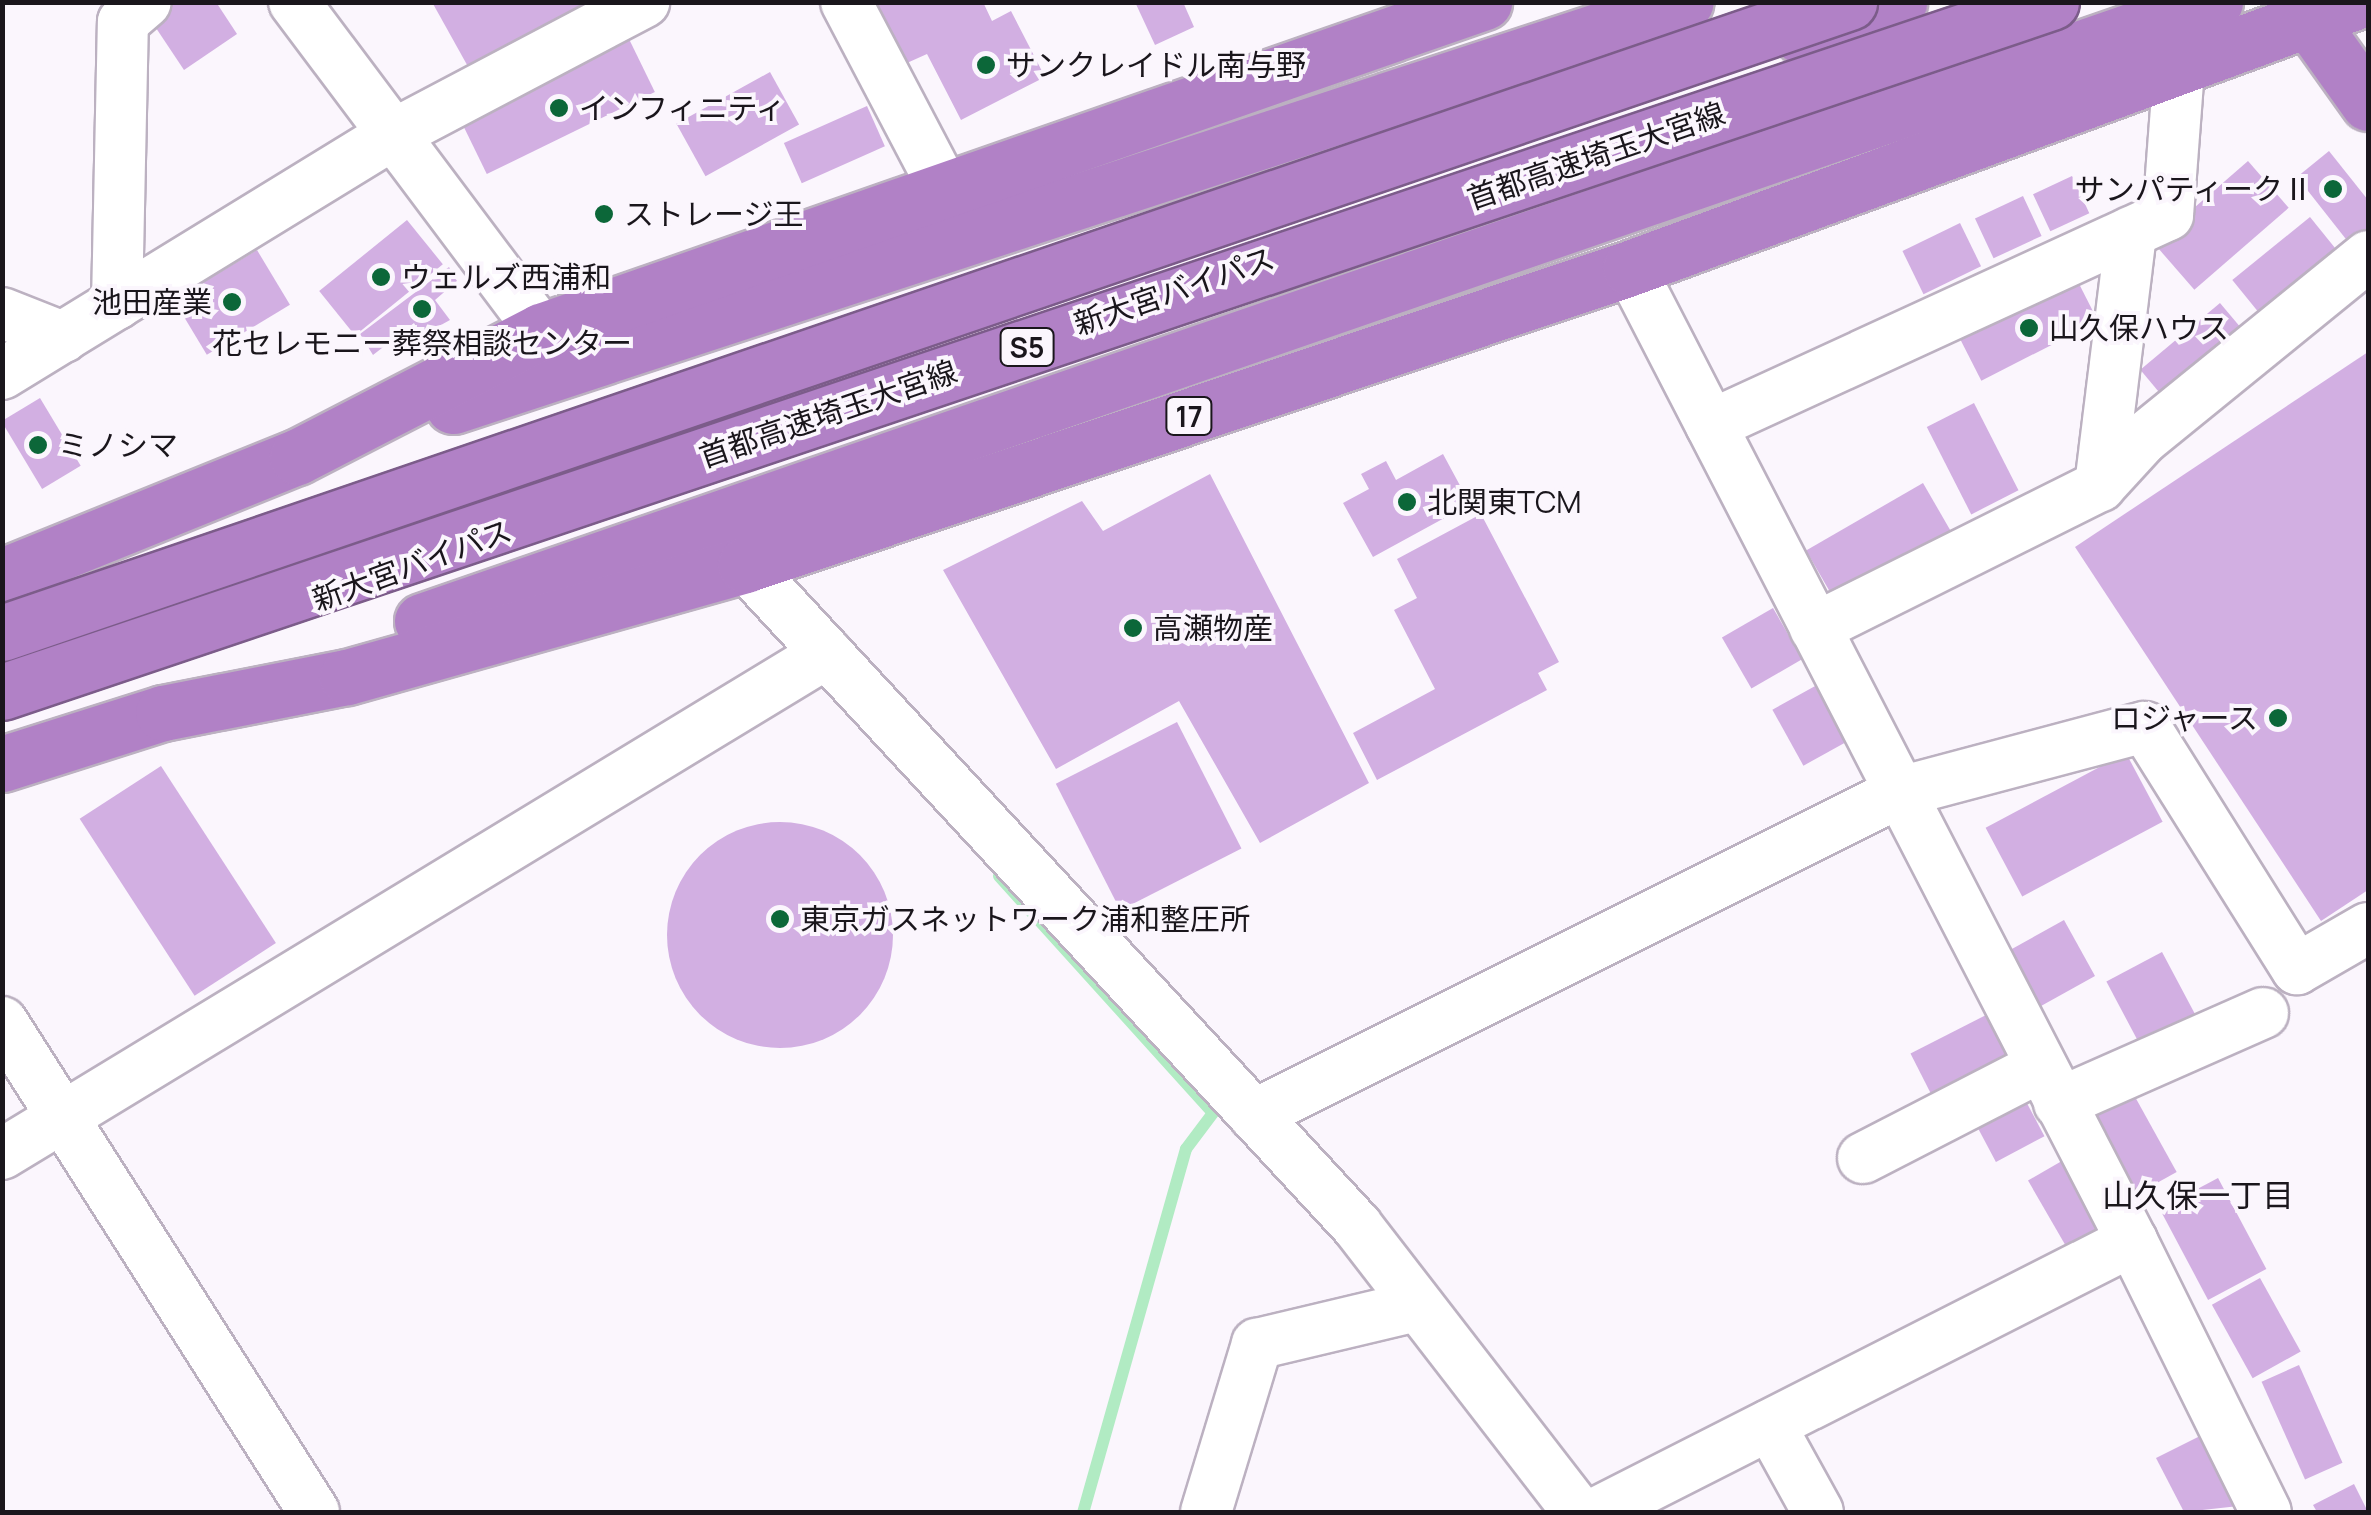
<!DOCTYPE html>
<html>
<head>
<meta charset="utf-8">
<style>
  body { margin:0 }
  #map { position:relative; width:2371px; height:1515px; overflow:hidden; background:#fbf6fd; font-family:Manrope,"Noto Sans JP",sans-serif }
  div>[style] { position:absolute }
  .stream>* { height:12px; margin:-6px; padding:0 6px; transform-origin:6px; border-radius:6px; background:#b1ebc3 }
  .building>* { inset:0; background:#d2afe2; transform-origin:0 0 }
  .round { border-radius:50% }
  .roads { filter:drop-shadow(2px 0 #bcb1c1) drop-shadow(-2px 0 #bcb1c1) drop-shadow(0 2px #bcb1c1) drop-shadow(0 -2px #bcb1c1) }
  .minor>* { height:50px; margin:-25px; padding:0 25px; transform-origin:25px; border-radius:25px; background:#fff }
  .highway>* { height:55px; margin:-27.5px; padding:0 27.5px; transform-origin:27.5px; border-radius:27.5px; background:#b181c6 }
  .bridges { filter:drop-shadow(2px 0 #7c5c8a) drop-shadow(-2px 0 #7c5c8a) drop-shadow(0 2px #7c5c8a) drop-shadow(0 -2px #7c5c8a) }
  .highway-bridge>* { height:55px; margin:-27.5px; padding:0 27.5px; transform-origin:27.5px; border-radius:27.5px; background:#b181c6 }
  .dots>* { width:28px; height:28px; translate:-50% -50%; box-sizing:border-box; border:5px solid #fbf6fd; border-radius:50% }
  span { translate:-50% -50%; white-space:nowrap; text-align:center; line-height:1.15; -webkit-text-stroke:8px #fbf6fd; paint-order:stroke }
  .shield-label span { padding:2px 8px; background:#fbf6fd; border:2px solid; border-radius:8px; -webkit-text-stroke-width:0 }
  .shield-label { font-size:28px; color:#1a161c; font-weight:700 }
  .poi-label { font-size:30px; color:#1a161c }
  .left { translate:0 -50%; text-align:left }
  .right { translate:-100% -50%; text-align:right }
  .street-label { font-size:30px; color:#1a161c }
  .neighbourhood-label { font-size:32px; color:#1a161c }
  .frame { position:absolute; inset:0; border:5px solid #1a161c; pointer-events:none }
</style>
</head>
<body>
<div id="map">
  <div class="stream">
    <div style="left:999px;top:876px;width:319px;rotate:47.9deg"></div>
    <div style="left:1213px;top:1113px;width:45px;rotate:126.9deg"></div>
    <div style="left:1186px;top:1149px;width:377px;rotate:105.8deg"></div>
  </div>
  <div class="building">
    <div style="clip-path:polygon(168px 2px,216px 2px,237px 34px,184px 70px,148px 16px)"></div>
    <div style="clip-path:polygon(432px 2px,598px 2px,471px 72px)"></div>
    <div style="clip-path:polygon(867px 2px,983px 2px,992px 21px,1011px 11px,1045px 77px,961px 120px,927px 54px,898px 67px)"></div>
    <div style="clip-path:polygon(1135px 2px,1183px 2px,1194px 27px,1155px 45px)"></div>
    <div style="left:629px;top:39px;width:59px;height:187px;rotate:64deg"></div>
    <div style="left:770px;top:72px;width:60px;height:107px;rotate:61deg"></div>
    <div style="left:867px;top:106px;width:44px;height:91px;rotate:66deg"></div>
    <div style="clip-path:polygon(2329px 151px,2368px 200px,2368px 228px,2349px 243px,2297px 177px)"></div>
    <div style="left:2248px;top:161px;width:62px;height:125px;rotate:49deg"></div>
    <div style="left:2072px;top:176px;width:41px;height:43px;rotate:65deg"></div>
    <div style="left:2023px;top:196px;width:44px;height:53px;rotate:65deg"></div>
    <div style="left:2310px;top:217px;width:43px;height:100px;rotate:51deg"></div>
    <div style="left:407px;top:220px;width:57px;height:113px;rotate:51deg"></div>
    <div style="left:1960px;top:223px;width:48px;height:64px;rotate:64deg"></div>
    <div style="left:257px;top:250px;width:64px;height:97px;rotate:59deg"></div>
    <div style="clip-path:polygon(449px 267px,457px 281px,435px 300px,450px 320px,421px 336px,414px 323px,373px 355px,360px 334px)"></div>
    <div style="left:2074px;top:274px;width:53px;height:131px;rotate:63deg"></div>
    <div style="left:2220px;top:303px;width:38px;height:104px;rotate:50deg"></div>
    <div style="clip-path:polygon(2368px 352px,2368px 890px,2321px 921px,2075px 547px)"></div>
    <div style="left:40px;top:398px;width:79px;height:45px;rotate:59deg"></div>
    <div style="left:1974px;top:403px;width:98px;height:53px;rotate:63deg"></div>
    <div style="clip-path:polygon(1443px 454px,1470px 504px,1373px 557px,1343px 503px,1369px 489px,1361px 474px,1386px 461px,1396px 480px)"></div>
    <div style="clip-path:polygon(1210px 474px,1369px 783px,1260px 843px,1179px 701px,1056px 769px,943px 570px,1082px 501px,1103px 531px)"></div>
    <div style="left:1923px;top:483px;width:56px;height:135px;rotate:60deg"></div>
    <div style="clip-path:polygon(1481px 514px,1559px 662px,1538px 673px,1547px 690px,1377px 780px,1353px 733px,1435px 689px,1394px 610px,1417px 598px,1397px 559px)"></div>
    <div style="left:1773px;top:608px;width:59px;height:59px;rotate:60deg"></div>
    <div style="left:1817px;top:685px;width:64px;height:51px;rotate:61deg"></div>
    <div style="left:1177px;top:722px;width:142px;height:136px;rotate:63deg"></div>
    <div style="left:2126px;top:753px;width:78px;height:159px;rotate:62deg"></div>
    <div style="left:161px;top:766px;width:211px;height:97px;rotate:57deg"></div>
    <div class="round" style="left:667px;top:822px;width:226px;height:226px"></div>
    <div style="left:2064px;top:920px;width:64px;height:73px;rotate:61deg"></div>
    <div style="left:2162px;top:952px;width:78px;height:63px;rotate:62deg"></div>
    <div style="left:1988px;top:1014px;width:56px;height:87px;rotate:63deg"></div>
    <div style="left:2021px;top:1092px;width:50px;height:55px;rotate:62deg"></div>
    <div style="left:2134px;top:1095px;width:88px;height:54px;rotate:61deg"></div>
    <div style="left:2067px;top:1158px;width:78px;height:45px;rotate:60deg"></div>
    <div style="left:2218px;top:1178px;width:103px;height:66px;rotate:62deg"></div>
    <div style="left:2260px;top:1278px;width:84px;height:55px;rotate:61deg"></div>
    <div style="left:2299px;top:1365px;width:107px;height:41px;rotate:66deg"></div>
    <div style="clip-path:polygon(2210px 1431px,2248px 1505px,2184px 1512px,2156px 1458px)"></div>
    <div style="clip-path:polygon(2354px 1484px,2368px 1512px,2317px 1512px,2313px 1505px)"></div>
  </div>
  <div class="roads">
    <div class="minor">
      <div style="left:294px;top:2px;width:411px;rotate:53.1deg"></div>
      <div style="left:846px;top:2px;width:209px;rotate:62.3deg"></div>
      <div style="left:1630px;top:268px;width:1095px;rotate:62.71deg"></div>
      <div style="left:117px;top:304px;width:282px;rotate:-88.8deg"></div>
      <div style="left:123px;top:22px;width:30px;rotate:-41deg"></div>
      <div style="left:2px;top:313px;width:66px;rotate:21.5deg"></div>
      <div style="left:2px;top:374px;width:460px;rotate:-31.5deg"></div>
      <div style="left:394px;top:134px;width:283px;rotate:-27.8deg"></div>
      <div style="left:1711px;top:425px;width:503px;rotate:-24.68deg"></div>
      <div style="left:2168px;top:215px;width:148px;rotate:-85.7deg"></div>
      <div style="left:2100px;top:486px;width:256px;rotate:-83deg"></div>
      <div style="left:745px;top:565px;width:901px;rotate:47.2deg"></div>
      <div style="left:1357px;top:1226px;width:361px;rotate:52.3deg"></div>
      <div style="left:1815px;top:628px;width:318px;rotate:-26.5deg"></div>
      <div style="left:2100px;top:486px;width:64px;rotate:-47.5deg"></div>
      <div style="left:2143px;top:439px;width:290px;rotate:-39.1deg"></div>
      <div style="left:2px;top:1022px;width:581px;rotate:57.51deg"></div>
      <div style="left:2059px;top:1103px;width:223px;rotate:-23.8deg"></div>
      <div style="left:1254px;top:1115px;width:722px;rotate:-26.57deg"></div>
      <div style="left:1900px;top:792px;width:253px;rotate:-14.9deg"></div>
      <div style="left:2145px;top:727px;width:286px;rotate:57.9deg"></div>
      <div style="left:2297px;top:969px;width:82px;rotate:-30deg"></div>
      <div style="left:2px;top:1154px;width:965px;rotate:-31.27deg"></div>
      <div style="left:1863px;top:1158px;width:199px;rotate:-27.2deg"></div>
      <div style="left:1770px;top:1425px;width:99px;rotate:61.1deg"></div>
      <div style="left:1206px;top:1512px;width:176px;rotate:-73.1deg"></div>
      <div style="left:1257px;top:1344px;width:164px;rotate:-13.4deg"></div>
      <div style="left:1598px;top:1512px;width:599px;rotate:-26.91deg"></div>
      <div style="left:2132px;top:1241px;width:302px;rotate:63.7deg"></div>
    </div>
    <div class="highway">
      <div style="left:2296px;top:2px;width:124px;rotate:54.5deg"></div>
      <div style="left:1801px;top:36px;width:104px;rotate:-19.1deg"></div>
      <div style="left:453px;top:406px;width:1297px;rotate:-18.14deg"></div>
      <div style="left:2px;top:576px;width:318px;rotate:-22deg"></div>
      <div style="left:297px;top:457px;width:275px;rotate:-27.3deg"></div>
      <div style="left:541px;top:331px;width:999px;rotate:-19.23deg"></div>
      <div style="left:422px;top:621px;width:1897px;rotate:-19.05deg"></div>
      <div style="left:2px;top:764px;width:169px;rotate:-17.6deg"></div>
      <div style="left:163px;top:713px;width:187px;rotate:-11.1deg"></div>
      <div style="left:347px;top:677px;width:413px;rotate:-15.7deg"></div>
      <div style="left:745px;top:565px;width:934px;rotate:-18.55deg"></div>
      <div style="left:1630px;top:268px;width:772px;rotate:-20.15deg"></div>
    </div>
  </div>
  <div class="bridges">
    <div class="highway-bridge">
      <div style="left:2px;top:633px;width:1952px;rotate:-18.86deg"></div>
      <div style="left:2px;top:692px;width:2162px;rotate:-18.61deg"></div>
    </div>
  </div>
  <div class="dots">
    <div style="left:986px;top:65px;background:#0c6739"></div>
    <div style="left:559px;top:108px;background:#0c6739"></div>
    <div style="left:2333px;top:189px;background:#0c6739"></div>
    <div style="left:604px;top:214px;background:#0c6739"></div>
    <div style="left:381px;top:277px;background:#0c6739"></div>
    <div style="left:232px;top:302px;background:#0c6739"></div>
    <div style="left:422px;top:309px;background:#0c6739"></div>
    <div style="left:2029px;top:328px;background:#0c6739"></div>
    <div style="left:38px;top:445px;background:#0c6739"></div>
    <div style="left:1407px;top:502px;background:#0c6739"></div>
    <div style="left:1133px;top:628px;background:#0c6739"></div>
    <div style="left:2278px;top:718px;background:#0c6739"></div>
    <div style="left:780px;top:919px;background:#0c6739"></div>
  </div>
  <div class="shield-label">
    <span style="left:1027px;top:347px">S5</span>
    <span style="left:1189px;top:416px">17</span>
  </div>
  <div class="poi-label">
    <span class="left" style="left:1006px;top:65px">サンクレイドル南与野</span>
    <span class="left" style="left:579px;top:108px">インフィニティ</span>
    <span class="right" style="left:2313px;top:189px">サンパティークⅡ</span>
    <span class="left" style="left:624px;top:214px">ストレージ王</span>
    <span class="left" style="left:401px;top:277px">ウェルズ西浦和</span>
    <span class="right" style="left:212px;top:302px">池田産業</span>
    <span class="left" style="left:2049px;top:328px">山久保ハウス</span>
    <span style="left:422px;top:343px">花セレモニー葬祭相談センター</span>
    <span class="left" style="left:58px;top:445px">ミノシマ</span>
    <span class="left" style="left:1427px;top:502px">北関東TCM</span>
    <span class="left" style="left:1153px;top:628px">高瀬物産</span>
    <span class="right" style="left:2258px;top:718px">ロジャース</span>
    <span class="left" style="left:800px;top:919px">東京ガスネットワーク浦和整圧所</span>
  </div>
  <div class="street-label">
    <span style="left:1596px;top:156px;rotate:-19deg">首都高速埼玉大宮線</span>
    <span style="left:1174px;top:291px;rotate:-19deg">新大宮バイパス</span>
    <span style="left:828px;top:414px;rotate:-19deg">首都高速埼玉大宮線</span>
    <span style="left:412px;top:565px;rotate:-20deg">新大宮バイパス</span>
  </div>
  <div class="neighbourhood-label">
    <span style="left:2198px;top:1195px">山久保一丁目</span>
  </div>
  <div class="frame"></div>
</div>
</body>
</html>
